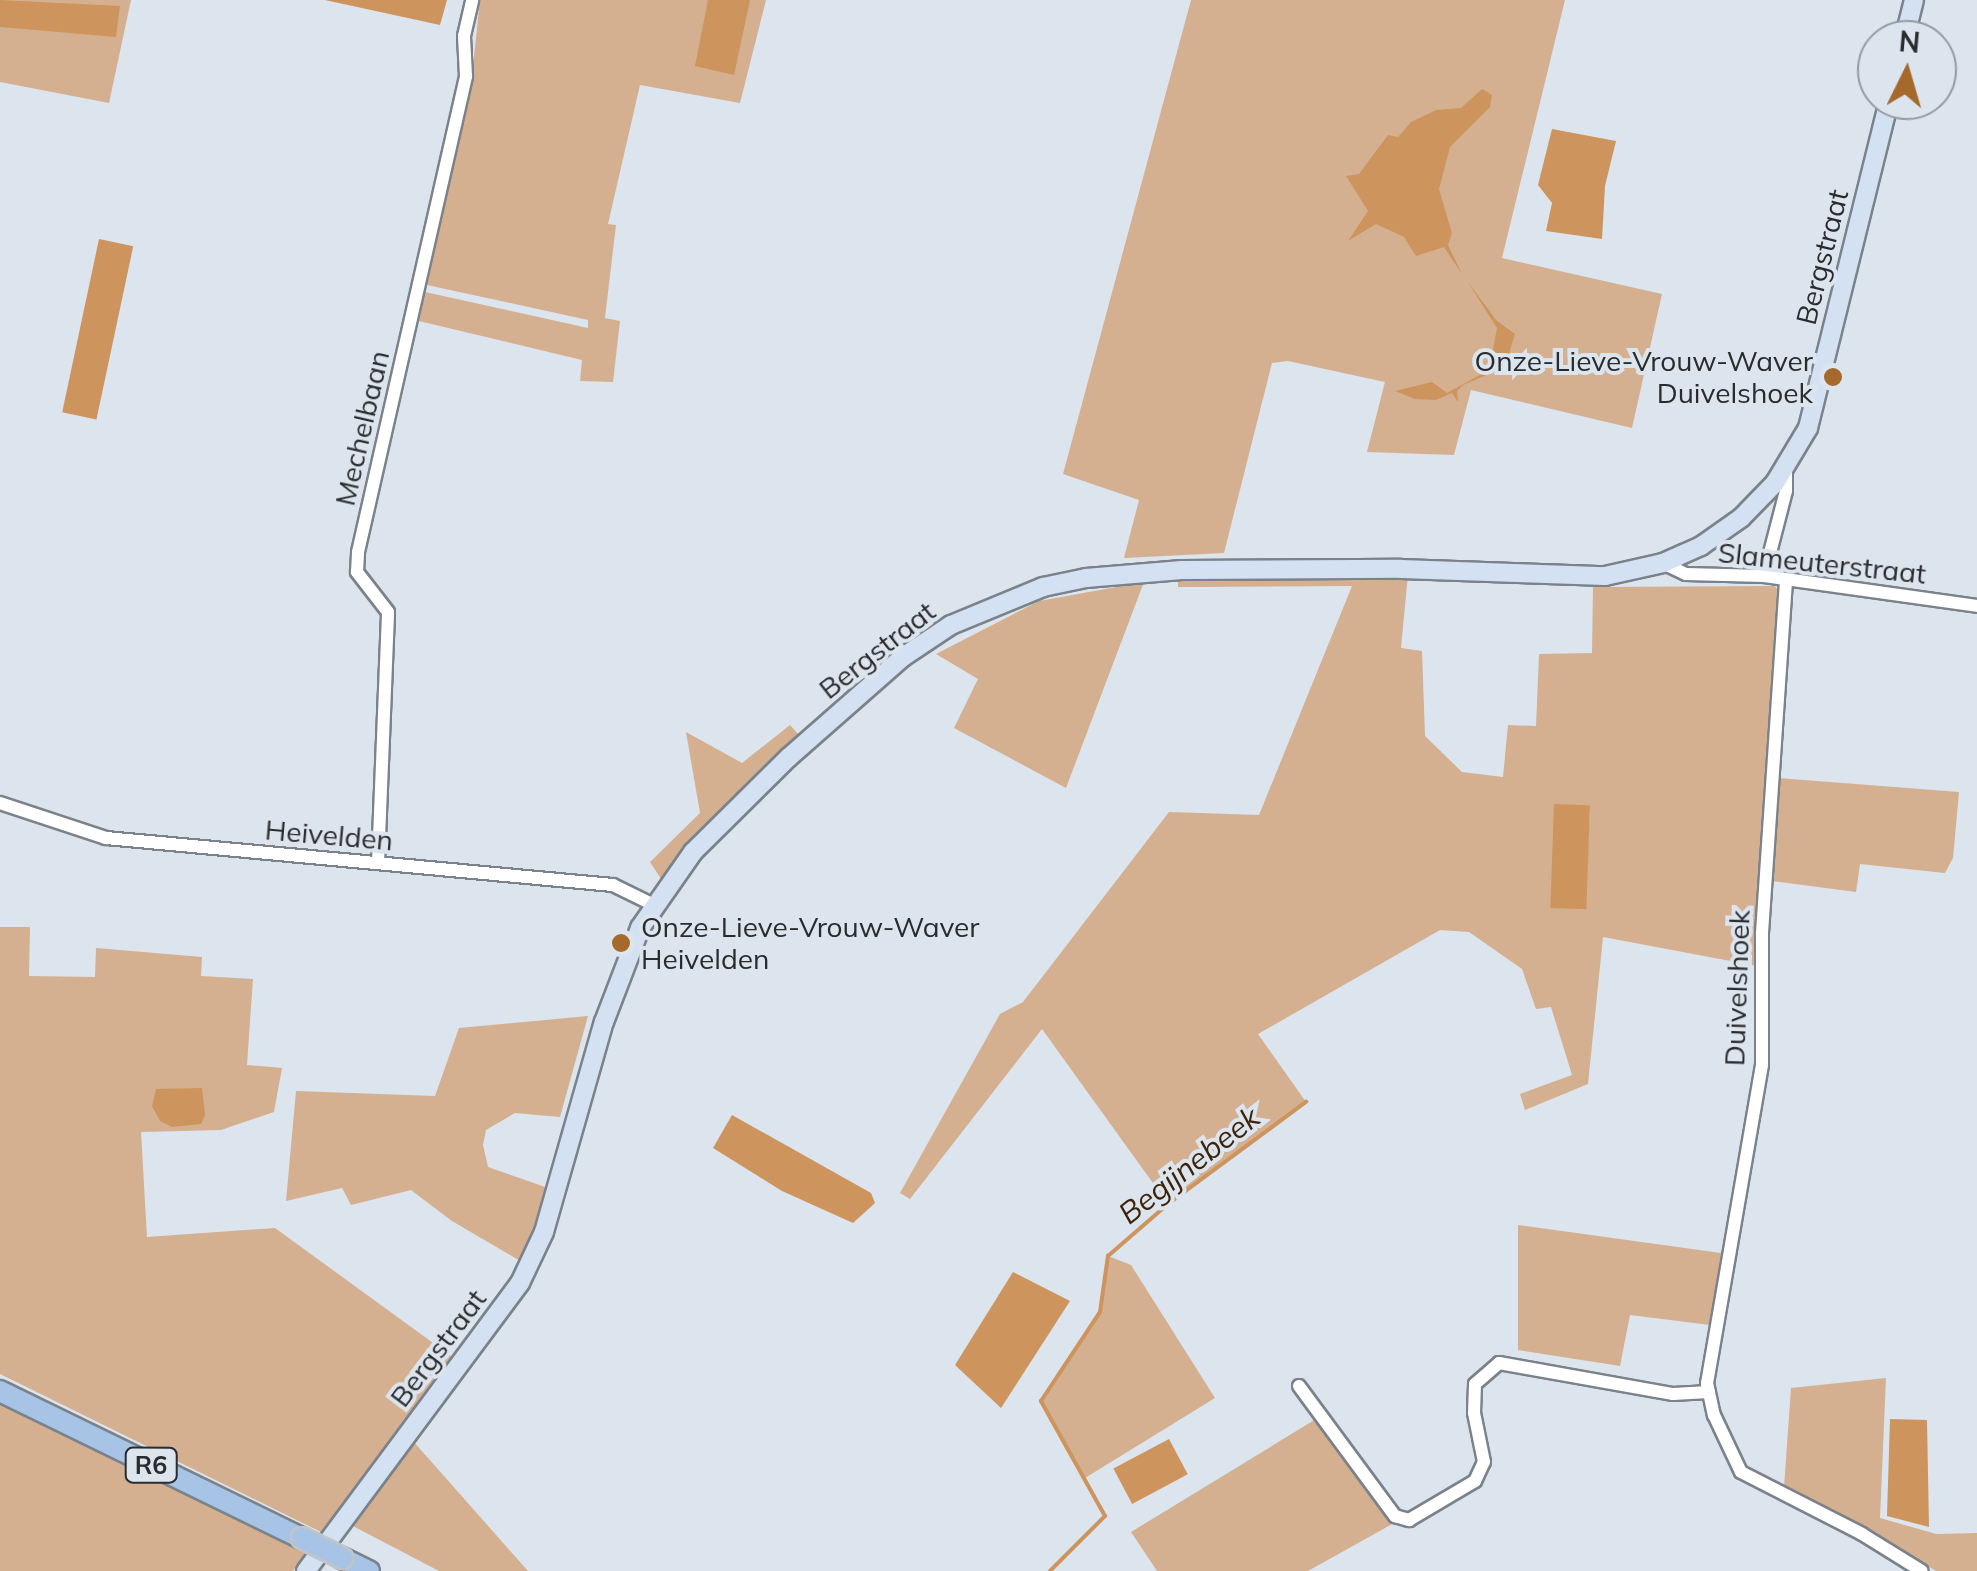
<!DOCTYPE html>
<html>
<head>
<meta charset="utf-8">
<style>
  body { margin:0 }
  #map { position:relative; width:1977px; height:1571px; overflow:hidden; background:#dce4ed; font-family:Mulish,sans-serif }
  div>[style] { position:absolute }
  .green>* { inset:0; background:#d4b090 }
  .water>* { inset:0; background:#cd945d; transform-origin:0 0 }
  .stream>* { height:4px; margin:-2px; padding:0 2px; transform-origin:2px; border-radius:2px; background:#cd945d }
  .roads { filter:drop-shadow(2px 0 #7b828a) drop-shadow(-2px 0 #7b828a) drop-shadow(0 2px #7b828a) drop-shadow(0 -2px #7b828a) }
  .street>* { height:12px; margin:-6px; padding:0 6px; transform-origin:6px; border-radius:6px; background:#fff }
  .secondary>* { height:18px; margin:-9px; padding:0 9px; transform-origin:9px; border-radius:9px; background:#d3e1f2 }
  .primary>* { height:20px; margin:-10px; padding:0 10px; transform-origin:10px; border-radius:10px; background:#a7c4e6 }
  .bridges { filter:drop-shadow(2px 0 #c3c4c5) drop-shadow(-2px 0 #c3c4c5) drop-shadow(0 2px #c3c4c5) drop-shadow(0 -2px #c3c4c5) }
  .primary-bridge>* { height:20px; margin:-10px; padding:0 10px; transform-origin:10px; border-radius:10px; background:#a7c4e6 }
  .dots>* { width:28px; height:28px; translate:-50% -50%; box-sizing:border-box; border:5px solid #dce4ed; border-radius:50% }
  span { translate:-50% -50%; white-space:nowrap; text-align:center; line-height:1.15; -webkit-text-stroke:8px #dce4ed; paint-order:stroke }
  .shield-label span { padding:2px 8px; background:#dce4ed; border:2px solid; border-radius:8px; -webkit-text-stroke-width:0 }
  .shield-label { font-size:25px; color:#292c2f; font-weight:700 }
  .street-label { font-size:28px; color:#292c2f }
  .poi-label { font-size:28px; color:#292c2f }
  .right { translate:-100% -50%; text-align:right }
  .left { translate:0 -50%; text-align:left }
  .water-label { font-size:30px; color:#3c240c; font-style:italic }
  .north { position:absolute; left:1857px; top:20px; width:100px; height:100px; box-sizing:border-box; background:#dce4ed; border:2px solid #949aa1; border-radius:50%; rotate:5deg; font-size:28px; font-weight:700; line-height:40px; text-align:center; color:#292c2f }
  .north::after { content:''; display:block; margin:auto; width:35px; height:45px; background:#a5692b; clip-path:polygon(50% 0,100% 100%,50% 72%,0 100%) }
</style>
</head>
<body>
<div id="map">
  <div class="green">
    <div style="clip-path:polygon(0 0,131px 0,109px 103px,0 82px)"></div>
    <div style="clip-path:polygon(480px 0,766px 0,740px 103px,640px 85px,608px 224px,616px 225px,605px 318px,620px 321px,613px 382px,580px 381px,582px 360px,419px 321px,425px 292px,588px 328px,588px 320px,427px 285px,471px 85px)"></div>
    <div style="clip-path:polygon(1191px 0,1565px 0,1502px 258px,1662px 294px,1632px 428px,1471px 390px,1454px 455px,1367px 452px,1385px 382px,1288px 361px,1272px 363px,1224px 553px,1124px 558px,1139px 500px,1063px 474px)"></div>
    <div style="clip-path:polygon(evenodd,1178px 572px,1408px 574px,1401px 648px,1422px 651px,1425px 736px,1462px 772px,1503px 777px,1508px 725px,1536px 726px,1539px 654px,1592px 653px,1593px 587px,1775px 586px,1779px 593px,1754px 935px,1757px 966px,1603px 937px,1588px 1084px,1525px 1110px,1520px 1094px,1572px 1075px,1551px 1007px,1536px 1009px,1522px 969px,1469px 932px,1440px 930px,1258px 1034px,1306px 1102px,1168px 1204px,1042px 1029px,910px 1199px,900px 1193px,1000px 1014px,1023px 1002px,1169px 812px,1259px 815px,1352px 586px,1178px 587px,1178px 572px,1554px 805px,1590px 805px,1585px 909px,1554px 805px)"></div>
    <div style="clip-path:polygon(1144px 582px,1066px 788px,954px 728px,978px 679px,936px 654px,1039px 601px)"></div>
    <div style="clip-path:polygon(790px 725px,799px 735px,661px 879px,650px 862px,700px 813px,686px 732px,742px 763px)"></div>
    <div style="clip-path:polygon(1777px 778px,1959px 792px,1953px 858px,1945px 873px,1860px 864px,1856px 892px,1772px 881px)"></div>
    <div style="clip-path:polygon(0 927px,30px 927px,29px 976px,95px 977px,96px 948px,202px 957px,201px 976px,253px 979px,247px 1065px,282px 1068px,274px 1112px,221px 1130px,141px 1132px,147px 1237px,275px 1228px,451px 1356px,321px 1532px,0 1374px)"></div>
    <div style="clip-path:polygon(588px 1016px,560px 1117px,515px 1113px,486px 1130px,483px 1145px,488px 1167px,548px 1188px,522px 1262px,452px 1221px,411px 1190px,351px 1205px,342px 1188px,286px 1201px,296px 1091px,435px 1096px,459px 1028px)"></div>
    <div style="clip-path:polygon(1518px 1225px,1721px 1253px,1710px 1325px,1630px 1315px,1620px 1366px,1518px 1350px)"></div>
    <div style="clip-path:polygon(1108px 1256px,1131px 1265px,1215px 1398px,1085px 1478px,1041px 1401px,1100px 1312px)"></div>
    <div style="clip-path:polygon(1886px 1378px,1880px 1518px,1936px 1534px,1977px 1533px,1977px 1571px,1936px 1571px,1858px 1523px,1784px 1487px,1791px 1388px)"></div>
    <div style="clip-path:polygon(0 1403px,307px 1553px,293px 1571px,0 1571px)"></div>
    <div style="clip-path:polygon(1316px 1419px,1394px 1523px,1308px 1571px,1157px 1571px,1131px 1532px)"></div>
    <div style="clip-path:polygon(413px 1441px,528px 1571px,439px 1571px,351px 1525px)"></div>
  </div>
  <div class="water">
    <div style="clip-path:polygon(0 0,120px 6px,116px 37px,0 27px)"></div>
    <div style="clip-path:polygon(325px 0,447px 0,440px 25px)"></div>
    <div style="clip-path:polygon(708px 0,750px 0,734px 75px,695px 66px)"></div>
    <div style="clip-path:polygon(1482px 89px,1492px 95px,1490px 107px,1450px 147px,1439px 189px,1452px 233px,1448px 245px,1462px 274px,1444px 247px,1416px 256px,1404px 237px,1376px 224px,1348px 241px,1368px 211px,1346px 176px,1359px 174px,1388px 135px,1398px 137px,1411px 122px,1436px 110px,1461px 108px)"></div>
    <div style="clip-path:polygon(1552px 129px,1616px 141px,1605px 186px,1602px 239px,1546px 231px,1552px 203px,1538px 185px)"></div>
    <div style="left:99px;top:239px;width:35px;height:177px;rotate:12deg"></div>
    <div style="clip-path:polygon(1467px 281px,1497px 321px,1515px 334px,1505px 367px,1463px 385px,1457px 391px,1458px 402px,1452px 393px,1436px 400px,1415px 399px,1395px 391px,1432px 382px,1447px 393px,1489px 370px,1497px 328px)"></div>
    <div style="left:1554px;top:804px;width:36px;height:104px;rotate:2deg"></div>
    <div style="clip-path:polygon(202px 1088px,205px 1115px,201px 1124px,172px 1127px,160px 1121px,152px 1106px,156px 1089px)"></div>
    <div style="clip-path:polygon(732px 1115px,871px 1193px,875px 1203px,853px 1223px,782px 1191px,713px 1148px)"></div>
    <div style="clip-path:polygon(1013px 1272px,1070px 1301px,1001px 1408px,955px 1365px)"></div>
    <div style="clip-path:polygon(1890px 1419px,1927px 1420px,1929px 1527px,1887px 1516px)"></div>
    <div style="left:1169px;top:1439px;width:40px;height:63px;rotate:62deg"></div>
  </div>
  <div class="stream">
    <div style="left:1050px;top:1571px;width:78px;rotate:-45deg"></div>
    <div style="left:1105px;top:1516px;width:132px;rotate:-119.1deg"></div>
    <div style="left:1041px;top:1401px;width:107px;rotate:-56.5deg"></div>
    <div style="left:1100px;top:1312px;width:57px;rotate:-81.9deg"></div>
    <div style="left:1108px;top:1256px;width:79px;rotate:-40.9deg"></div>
    <div style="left:1168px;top:1204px;width:172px;rotate:-36.5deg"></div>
  </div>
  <div class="roads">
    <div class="street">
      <div style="left:1663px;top:563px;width:25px;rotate:26deg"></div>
      <div style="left:1686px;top:574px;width:78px;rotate:1.5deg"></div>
      <div style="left:1764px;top:576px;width:215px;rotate:8deg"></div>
      <div style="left:1764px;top:576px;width:88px;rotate:-75.5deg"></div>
      <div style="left:1786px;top:491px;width:21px;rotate:-90deg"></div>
      <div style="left:1786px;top:581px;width:355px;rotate:93.9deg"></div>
      <div style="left:1762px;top:935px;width:130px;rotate:90deg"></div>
      <div style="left:1762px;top:1065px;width:323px;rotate:99.8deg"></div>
      <div style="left:1707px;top:1383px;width:33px;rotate:78deg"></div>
      <div style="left:1714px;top:1415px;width:63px;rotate:64.7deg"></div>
      <div style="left:1741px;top:1472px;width:136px;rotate:27.1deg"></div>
      <div style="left:1862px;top:1534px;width:70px;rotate:31.7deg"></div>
      <div style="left:0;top:803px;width:112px;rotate:18.3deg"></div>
      <div style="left:106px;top:838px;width:509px;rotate:5.3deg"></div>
      <div style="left:613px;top:885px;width:46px;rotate:26deg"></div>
      <div style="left:378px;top:863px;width:251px;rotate:-87.7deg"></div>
      <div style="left:388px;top:612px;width:51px;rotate:-127.8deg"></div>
      <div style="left:357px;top:572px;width:20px;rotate:-87deg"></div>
      <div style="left:358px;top:552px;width:488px;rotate:-77.2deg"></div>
      <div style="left:466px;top:76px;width:40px;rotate:-92.9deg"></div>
      <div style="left:464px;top:36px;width:37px;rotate:-77deg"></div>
      <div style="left:1299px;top:1386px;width:162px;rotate:53.6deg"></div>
      <div style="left:1395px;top:1516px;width:15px;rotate:16deg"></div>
      <div style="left:1409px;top:1520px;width:77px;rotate:-30.6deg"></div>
      <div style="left:1475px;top:1481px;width:21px;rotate:-65deg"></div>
      <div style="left:1484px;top:1462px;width:50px;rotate:-101.5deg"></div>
      <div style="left:1474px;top:1413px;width:29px;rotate:-88deg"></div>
      <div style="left:1475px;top:1384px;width:32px;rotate:-41deg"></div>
      <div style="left:1499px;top:1363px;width:177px;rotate:10.1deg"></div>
      <div style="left:1673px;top:1394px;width:36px;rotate:-3deg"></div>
    </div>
    <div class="secondary">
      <div style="left:1904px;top:40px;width:41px;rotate:-76deg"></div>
      <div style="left:306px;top:1571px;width:359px;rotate:-53.4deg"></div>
      <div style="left:520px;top:1283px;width:56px;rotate:-64.8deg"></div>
      <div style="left:544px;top:1232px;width:218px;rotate:-74.1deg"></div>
      <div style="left:604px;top:1022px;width:101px;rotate:-69deg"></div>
      <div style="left:640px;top:928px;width:93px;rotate:-55.1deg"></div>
      <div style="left:693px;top:852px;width:134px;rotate:-44.7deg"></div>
      <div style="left:788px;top:758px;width:153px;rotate:-41.3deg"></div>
      <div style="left:903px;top:657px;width:58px;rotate:-33.7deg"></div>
      <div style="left:951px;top:625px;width:100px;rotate:-22.4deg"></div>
      <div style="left:1043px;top:587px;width:44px;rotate:-11.8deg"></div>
      <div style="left:1086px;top:578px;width:96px;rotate:-4.8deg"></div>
      <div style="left:1182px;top:570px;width:219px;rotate:-0.3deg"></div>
      <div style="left:1401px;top:569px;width:204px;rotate:2deg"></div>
      <div style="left:1605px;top:576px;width:59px;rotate:-12.6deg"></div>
      <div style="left:1663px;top:563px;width:42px;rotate:-24.1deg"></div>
      <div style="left:1701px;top:546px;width:49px;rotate:-35deg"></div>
      <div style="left:1741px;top:518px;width:49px;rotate:-45.8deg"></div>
      <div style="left:1775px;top:483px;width:64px;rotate:-59deg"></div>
      <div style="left:1808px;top:428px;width:338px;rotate:-76.1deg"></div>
    </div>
    <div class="primary">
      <div style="left:0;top:1391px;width:336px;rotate:26deg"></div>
      <div style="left:342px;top:1558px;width:30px;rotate:26deg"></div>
    </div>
  </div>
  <div class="bridges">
    <div class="primary-bridge">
      <div style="left:302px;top:1538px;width:45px;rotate:26.6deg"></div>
    </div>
  </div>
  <div class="dots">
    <div style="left:1833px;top:377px;background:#a5692b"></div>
    <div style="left:621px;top:943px;background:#a5692b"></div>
  </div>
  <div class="shield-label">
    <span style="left:151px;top:1465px">R6</span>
  </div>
  <div class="street-label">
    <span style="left:1822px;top:257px;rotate:-76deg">Bergstraat</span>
    <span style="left:362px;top:428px;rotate:-77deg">Mechelbaan</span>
    <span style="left:1822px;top:563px;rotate:6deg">Slameuterstraat</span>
    <span style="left:877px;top:650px;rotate:-38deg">Bergstraat</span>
    <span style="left:329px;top:835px;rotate:5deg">Heivelden</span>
    <span style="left:1737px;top:988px;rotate:-88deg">Duivelshoek</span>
    <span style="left:438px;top:1348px;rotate:-53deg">Bergstraat</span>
  </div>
  <div class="poi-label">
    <span class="right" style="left:1813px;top:377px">Onze-Lieve-Vrouw-Waver<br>Duivelshoek</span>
    <span class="left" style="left:641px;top:943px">Onze-Lieve-Vrouw-Waver<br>Heivelden</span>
  </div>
  <div class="water-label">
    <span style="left:1189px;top:1165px;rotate:-38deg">Begijnebeek</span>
  </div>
  <div class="north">N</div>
</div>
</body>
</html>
